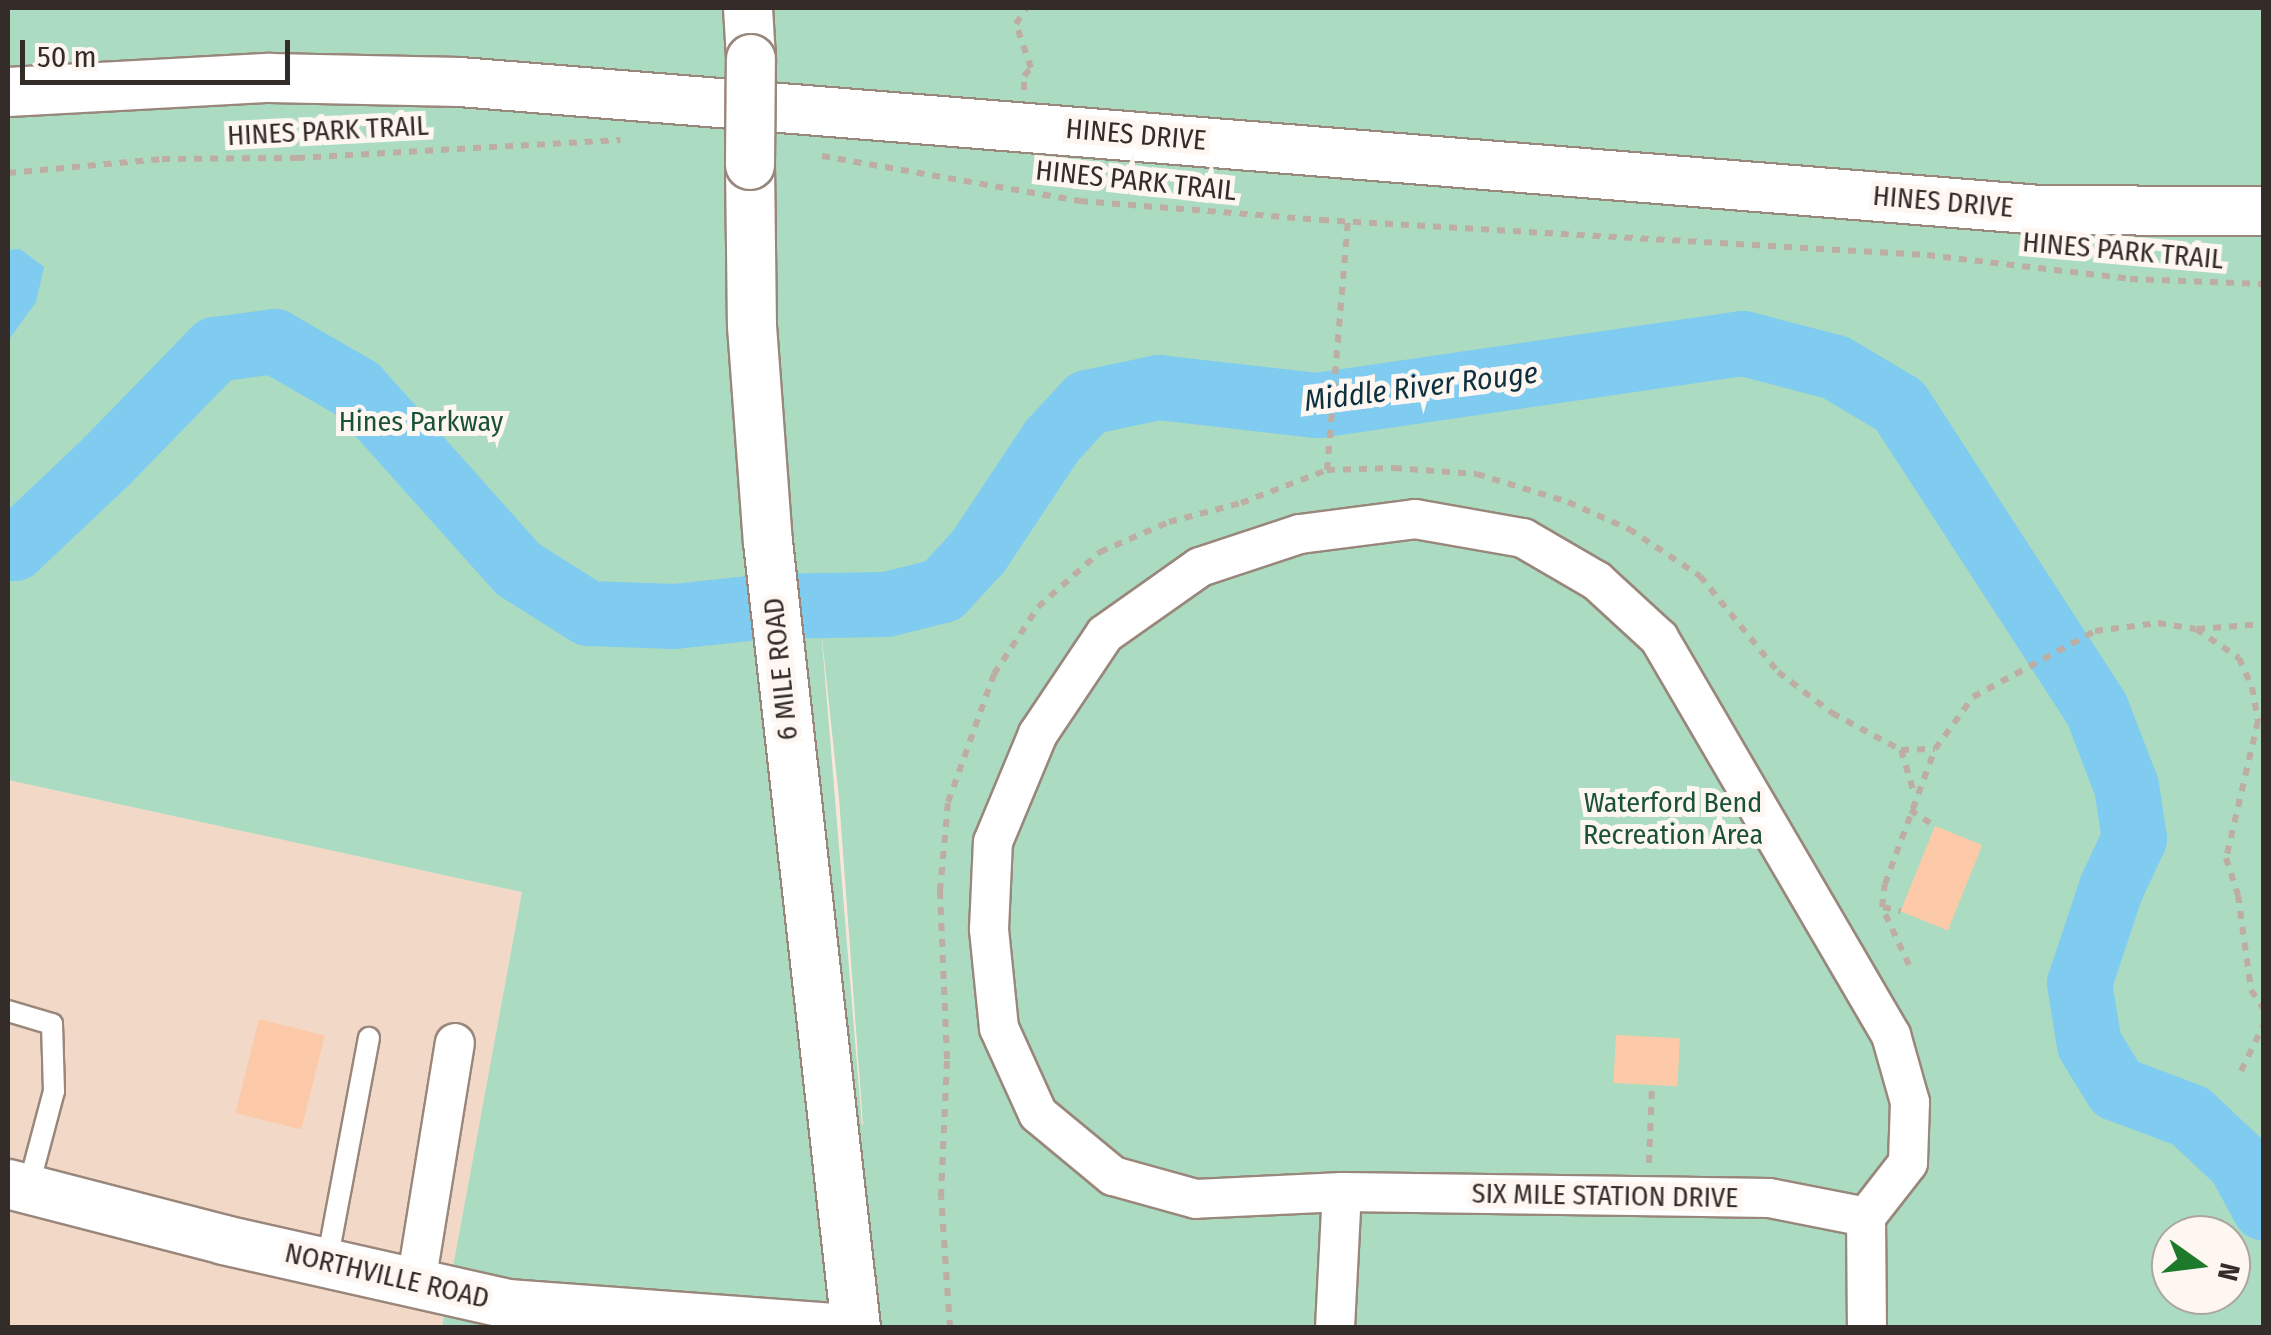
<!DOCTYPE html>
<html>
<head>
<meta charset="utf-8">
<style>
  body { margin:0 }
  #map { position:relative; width:2271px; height:1335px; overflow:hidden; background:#fae6d9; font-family:"Fira Sans Condensed",sans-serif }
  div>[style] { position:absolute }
  .built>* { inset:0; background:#f2d8c7 }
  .green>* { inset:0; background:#abdbc0 }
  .water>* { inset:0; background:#80cbf0 }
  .river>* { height:65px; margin:-32.5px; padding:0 32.5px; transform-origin:32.5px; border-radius:32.5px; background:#80cbf0 }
  .building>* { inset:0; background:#fdcaa9; transform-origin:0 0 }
  .path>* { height:6px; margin-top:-3px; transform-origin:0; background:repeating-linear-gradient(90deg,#bdada2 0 8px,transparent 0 16px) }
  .roads { filter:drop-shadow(2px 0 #99877c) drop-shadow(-2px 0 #99877c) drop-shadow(0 2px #99877c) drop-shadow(0 -2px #99877c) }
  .service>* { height:20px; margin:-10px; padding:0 10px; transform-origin:10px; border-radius:10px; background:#fff }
  .minor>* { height:38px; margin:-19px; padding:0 19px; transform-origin:19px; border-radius:19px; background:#fff }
  .tertiary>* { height:48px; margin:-24px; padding:0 24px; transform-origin:24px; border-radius:24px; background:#fff }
  .bridges { filter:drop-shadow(2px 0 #99877c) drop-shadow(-2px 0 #99877c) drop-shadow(0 2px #99877c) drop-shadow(0 -2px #99877c) }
  .tertiary-bridge>* { height:48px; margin:-24px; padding:0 24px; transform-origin:24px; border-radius:24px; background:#fff }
  span { translate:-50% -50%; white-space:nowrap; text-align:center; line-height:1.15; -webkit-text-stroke:10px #fef6f1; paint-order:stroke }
  .street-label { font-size:28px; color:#342c28 }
  .park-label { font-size:28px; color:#1a5238 }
  .water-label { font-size:30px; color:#0c303f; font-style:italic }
  .frame { position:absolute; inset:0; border:10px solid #342c28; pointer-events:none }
  .north { position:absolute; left:2151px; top:1215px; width:100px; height:100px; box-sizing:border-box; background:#fef6f1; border:2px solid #ada5a1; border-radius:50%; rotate:104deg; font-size:28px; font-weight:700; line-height:40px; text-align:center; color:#342c28 }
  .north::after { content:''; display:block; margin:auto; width:35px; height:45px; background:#1d7a2a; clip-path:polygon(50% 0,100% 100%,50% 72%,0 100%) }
  .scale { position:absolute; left:20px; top:40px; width:270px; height:45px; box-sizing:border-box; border:5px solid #342c28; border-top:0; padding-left:12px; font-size:30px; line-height:35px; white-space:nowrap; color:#342c28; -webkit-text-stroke:8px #fef6f1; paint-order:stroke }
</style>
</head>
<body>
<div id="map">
  <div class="built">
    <div style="clip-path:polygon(8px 780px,522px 892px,442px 1327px,8px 1328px)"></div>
  </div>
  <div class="green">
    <div style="clip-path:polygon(evenodd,8px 8px,2263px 8px,2263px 1327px,442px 1327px,522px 892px,8px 780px,8px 8px,821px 629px,839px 798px,863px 1125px,862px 1125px,821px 629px,8px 8px,2171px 1235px,2231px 1235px,2231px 1295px,2171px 1295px,2171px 1235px)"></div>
  </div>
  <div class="water">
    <div style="clip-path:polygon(20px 249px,44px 267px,36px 302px,8px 341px,8px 250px)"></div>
  </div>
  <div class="river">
    <div style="left:8px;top:548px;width:6px"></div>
    <div style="left:14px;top:548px;width:125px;rotate:-43.4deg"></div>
    <div style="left:105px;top:462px;width:158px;rotate:-45.8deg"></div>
    <div style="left:215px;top:349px;width:60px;rotate:-7.7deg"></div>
    <div style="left:274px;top:341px;width:96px;rotate:30deg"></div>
    <div style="left:357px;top:389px;width:241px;rotate:48.2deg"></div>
    <div style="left:518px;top:569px;width:83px;rotate:32.2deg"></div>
    <div style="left:588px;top:613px;width:86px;rotate:2deg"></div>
    <div style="left:674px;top:616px;width:93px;rotate:-6.2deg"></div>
    <div style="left:766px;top:606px;width:120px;rotate:-1deg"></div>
    <div style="left:886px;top:604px;width:58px;rotate:-14deg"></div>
    <div style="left:942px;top:590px;width:53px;rotate:-47.3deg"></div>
    <div style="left:978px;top:551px;width:132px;rotate:-56.4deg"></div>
    <div style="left:1051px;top:441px;width:53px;rotate:-47.3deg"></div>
    <div style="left:1087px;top:402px;width:73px;rotate:-11.9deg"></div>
    <div style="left:1158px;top:387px;width:160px;rotate:6.5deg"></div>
    <div style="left:1317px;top:405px;width:430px;rotate:-8.3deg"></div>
    <div style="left:1743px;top:343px;width:95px;rotate:14.6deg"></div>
    <div style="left:1835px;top:367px;width:74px;rotate:30.7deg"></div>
    <div style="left:1899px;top:405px;width:361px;rotate:57deg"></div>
    <div style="left:2096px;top:708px;width:84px;rotate:69deg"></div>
    <div style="left:2126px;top:786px;width:53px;rotate:81.3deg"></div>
    <div style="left:2134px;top:838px;width:54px;rotate:115.1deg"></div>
    <div style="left:2111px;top:887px;width:101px;rotate:108.4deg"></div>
    <div style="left:2079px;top:983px;width:62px;rotate:80.7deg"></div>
    <div style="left:2089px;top:1044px;width:52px;rotate:58.5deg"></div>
    <div style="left:2116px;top:1088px;width:79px;rotate:20.7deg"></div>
    <div style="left:2190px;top:1116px;width:67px;rotate:43.2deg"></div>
    <div style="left:2239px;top:1162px;width:52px;rotate:61.5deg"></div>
  </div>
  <div class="building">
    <div style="left:1935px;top:826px;width:51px;height:92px;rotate:22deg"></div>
    <div style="left:259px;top:1019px;width:68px;height:97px;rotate:14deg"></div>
    <div style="left:1616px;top:1035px;width:64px;height:48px;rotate:3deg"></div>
  </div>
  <div class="path">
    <div style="left:1024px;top:90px;width:14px;rotate:-90deg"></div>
    <div style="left:1024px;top:76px;width:11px;rotate:-49deg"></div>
    <div style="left:1031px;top:68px;width:46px;rotate:-108.8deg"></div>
    <div style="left:1016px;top:24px;width:19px;rotate:-58deg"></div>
    <div style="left:822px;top:156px;width:262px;rotate:9.9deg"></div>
    <div style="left:1080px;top:201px;width:242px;rotate:4.5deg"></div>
    <div style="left:1321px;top:220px;width:607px;rotate:3.31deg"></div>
    <div style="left:1927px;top:255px;width:204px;rotate:6.7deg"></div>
    <div style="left:2130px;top:279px;width:134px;rotate:2.1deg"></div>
    <div style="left:8px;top:173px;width:155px;rotate:-5.2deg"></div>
    <div style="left:162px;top:159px;width:135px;rotate:-0.4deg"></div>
    <div style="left:297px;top:158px;width:324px;rotate:-3.2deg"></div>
    <div style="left:1327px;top:470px;width:249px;rotate:-85.2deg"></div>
    <div style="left:2197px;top:629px;width:67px;rotate:-4.3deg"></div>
    <div style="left:1901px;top:750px;width:48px;rotate:73.1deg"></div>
    <div style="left:1910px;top:810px;width:30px;rotate:33deg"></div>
    <div style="left:1883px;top:907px;width:18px;rotate:13deg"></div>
    <div style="left:1909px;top:965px;width:64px;rotate:-115deg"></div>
    <div style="left:1882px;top:907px;width:23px;rotate:-83deg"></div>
    <div style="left:1885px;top:884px;width:144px;rotate:-69.7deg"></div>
    <div style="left:2241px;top:1071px;width:52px;rotate:-63.9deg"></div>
    <div style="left:1649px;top:1163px;width:79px;rotate:-87.8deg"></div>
    <div style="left:950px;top:1328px;width:131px;rotate:-93.9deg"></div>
    <div style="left:941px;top:1197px;width:138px;rotate:-87.5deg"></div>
    <div style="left:947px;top:1059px;width:168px;rotate:-92.4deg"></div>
    <div style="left:940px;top:891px;width:89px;rotate:-84.9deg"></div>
    <div style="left:948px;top:802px;width:136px;rotate:-70.2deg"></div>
    <div style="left:994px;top:674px;width:80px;rotate:-56.7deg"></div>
    <div style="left:1038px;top:607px;width:83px;rotate:-41.6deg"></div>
    <div style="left:1100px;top:552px;width:75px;rotate:-23.5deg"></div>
    <div style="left:1169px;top:522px;width:74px;rotate:-14.8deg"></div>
    <div style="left:1241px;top:503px;width:92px;rotate:-21deg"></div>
    <div style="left:1327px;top:470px;width:67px;rotate:-1.7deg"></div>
    <div style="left:1394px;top:468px;width:83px;rotate:4.1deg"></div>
    <div style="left:1477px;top:474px;width:95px;rotate:17.1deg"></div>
    <div style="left:1568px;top:502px;width:67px;rotate:23.9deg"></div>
    <div style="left:1629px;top:529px;width:85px;rotate:33.5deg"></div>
    <div style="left:1700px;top:576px;width:124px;rotate:50.9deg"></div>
    <div style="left:1778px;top:672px;width:68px;rotate:37.2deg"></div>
    <div style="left:1832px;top:713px;width:78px;rotate:28.2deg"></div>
    <div style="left:1901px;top:750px;width:34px;rotate:-2deg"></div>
    <div style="left:1935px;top:749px;width:64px;rotate:-53.8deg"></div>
    <div style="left:1973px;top:697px;width:139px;rotate:-28.4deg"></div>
    <div style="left:2095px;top:631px;width:64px;rotate:-7.2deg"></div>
    <div style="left:2158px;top:623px;width:38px;rotate:9deg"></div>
    <div style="left:2196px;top:629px;width:52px;rotate:34deg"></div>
    <div style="left:2239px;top:658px;width:32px;rotate:66deg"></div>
    <div style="left:2252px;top:687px;width:35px;rotate:80deg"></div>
    <div style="left:2258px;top:721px;width:141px;rotate:103.1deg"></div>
    <div style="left:2226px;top:858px;width:39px;rotate:72deg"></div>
    <div style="left:2238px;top:895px;width:96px;rotate:82.2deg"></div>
    <div style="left:2251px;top:990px;width:23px;rotate:56deg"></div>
  </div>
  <div class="roads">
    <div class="service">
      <div style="left:8px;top:1011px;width:46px;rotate:16.5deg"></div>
      <div style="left:52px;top:1024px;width:67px;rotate:88.3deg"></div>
      <div style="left:54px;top:1091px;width:101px;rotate:104.9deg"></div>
      <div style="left:327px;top:1262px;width:228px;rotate:-79.4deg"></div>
    </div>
    <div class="minor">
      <div style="left:1866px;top:1217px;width:99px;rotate:-168.9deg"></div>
      <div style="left:1769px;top:1198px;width:427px;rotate:-179.2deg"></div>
      <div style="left:1342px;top:1192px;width:146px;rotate:177.3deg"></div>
      <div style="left:1196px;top:1199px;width:86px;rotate:-164.5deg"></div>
      <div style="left:1113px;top:1176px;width:97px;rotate:-140.4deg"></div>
      <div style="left:1038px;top:1114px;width:94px;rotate:-114.4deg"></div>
      <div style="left:999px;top:1028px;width:100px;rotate:-95.8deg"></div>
      <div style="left:989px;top:929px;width:87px;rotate:-87.4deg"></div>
      <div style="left:993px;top:842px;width:117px;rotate:-67.4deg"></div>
      <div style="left:1038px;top:734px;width:120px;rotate:-56.2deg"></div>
      <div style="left:1105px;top:634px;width:116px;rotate:-35.2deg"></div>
      <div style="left:1200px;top:567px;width:105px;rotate:-18.3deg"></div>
      <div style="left:1300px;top:534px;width:116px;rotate:-7.4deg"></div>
      <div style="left:1415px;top:519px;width:110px;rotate:10deg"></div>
      <div style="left:1523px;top:538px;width:86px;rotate:30.2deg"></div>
      <div style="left:1597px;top:581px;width:84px;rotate:42.6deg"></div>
      <div style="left:1659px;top:638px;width:460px;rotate:59.7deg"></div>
      <div style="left:1891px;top:1035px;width:70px;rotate:74.2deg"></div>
      <div style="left:1910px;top:1102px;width:61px;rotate:91.9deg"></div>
      <div style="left:1908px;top:1163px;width:68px;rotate:127.9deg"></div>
      <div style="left:1866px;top:1217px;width:111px;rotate:89.5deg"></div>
      <div style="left:416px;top:1283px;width:243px;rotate:-80.8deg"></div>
      <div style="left:1335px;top:1328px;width:136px;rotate:-87.1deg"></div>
    </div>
    <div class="tertiary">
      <div style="left:748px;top:8px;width:51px;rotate:86.6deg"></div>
      <div style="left:8px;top:92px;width:262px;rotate:-3.1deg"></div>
      <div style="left:270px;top:78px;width:190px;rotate:1.2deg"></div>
      <div style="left:460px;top:82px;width:1584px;rotate:4.63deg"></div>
      <div style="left:2039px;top:210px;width:225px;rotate:0.3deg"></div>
      <div style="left:750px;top:165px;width:161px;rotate:89.3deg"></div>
      <div style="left:752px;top:326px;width:217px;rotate:85.8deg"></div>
      <div style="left:768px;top:542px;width:791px;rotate:83.61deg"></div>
      <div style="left:8px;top:1184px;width:223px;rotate:14.5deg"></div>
      <div style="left:224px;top:1240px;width:291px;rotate:12.7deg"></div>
      <div style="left:508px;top:1304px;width:326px;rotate:4.2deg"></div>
    </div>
  </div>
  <div class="bridges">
    <div class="tertiary-bridge">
      <div style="left:750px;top:165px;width:106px;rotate:-89.5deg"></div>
    </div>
  </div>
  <div class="street-label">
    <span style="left:328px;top:131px;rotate:-3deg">HINES PARK TRAIL</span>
    <span style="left:1136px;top:135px;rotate:5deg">HINES DRIVE</span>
    <span style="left:1136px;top:181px;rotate:6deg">HINES PARK TRAIL</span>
    <span style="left:1943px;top:202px;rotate:5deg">HINES DRIVE</span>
    <span style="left:2123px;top:251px;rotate:5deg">HINES PARK TRAIL</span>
    <span style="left:781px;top:669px;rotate:-96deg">6 MILE ROAD</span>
    <span style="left:1605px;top:1196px;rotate:1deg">SIX MILE STATION DRIVE</span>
    <span style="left:387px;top:1276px;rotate:13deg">NORTHVILLE ROAD</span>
  </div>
  <div class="park-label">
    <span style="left:421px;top:422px">Hines Parkway</span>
    <span style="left:1673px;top:819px">Waterford Bend<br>Recreation Area</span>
  </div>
  <div class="water-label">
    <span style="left:1421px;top:387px;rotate:-7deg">Middle River Rouge</span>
  </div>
  <div class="frame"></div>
  <div class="north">N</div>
  <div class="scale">50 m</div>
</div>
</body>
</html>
